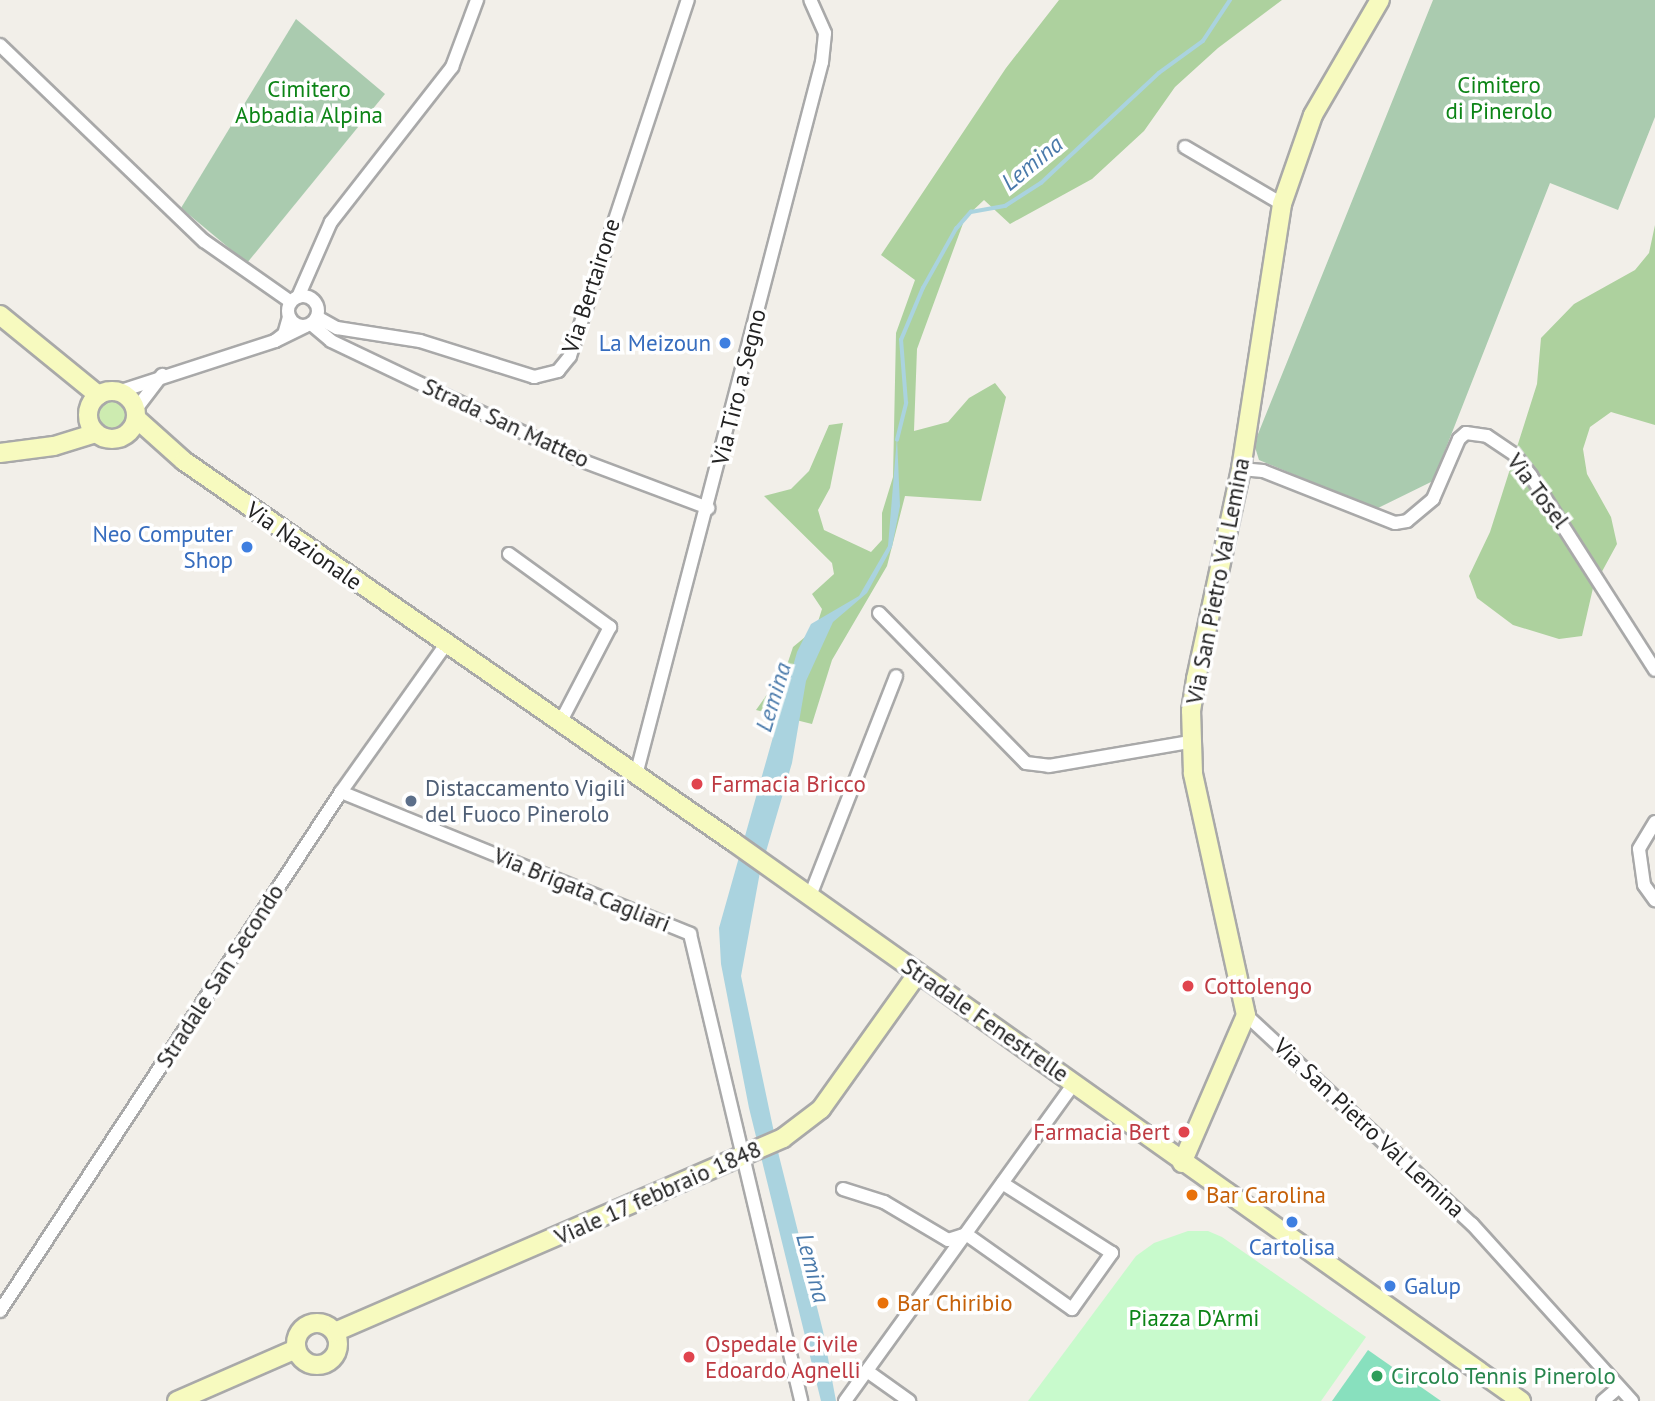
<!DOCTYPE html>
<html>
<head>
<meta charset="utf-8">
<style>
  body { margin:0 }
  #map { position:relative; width:1655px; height:1401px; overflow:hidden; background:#f2efe9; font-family:"PT Sans",sans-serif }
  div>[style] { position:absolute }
  .grass>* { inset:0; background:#cdebb0 }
  .round { border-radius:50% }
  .forest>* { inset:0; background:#add19e }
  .cemetery>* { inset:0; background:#aacbaf }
  .park>* { inset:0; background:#c8facc }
  .pitch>* { inset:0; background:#88e0be }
  .water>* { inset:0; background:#aad3df }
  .stream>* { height:3.5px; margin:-1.75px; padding:0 1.75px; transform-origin:1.75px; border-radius:1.75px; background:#aad3df }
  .roads { filter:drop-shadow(2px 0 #a9a9a9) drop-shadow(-2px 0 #a9a9a9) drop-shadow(0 2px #a9a9a9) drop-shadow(0 -2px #a9a9a9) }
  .street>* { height:12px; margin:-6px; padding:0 6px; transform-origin:6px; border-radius:6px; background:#fff }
  .street>.ring { margin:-6px; padding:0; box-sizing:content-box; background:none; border:12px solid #fff; border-radius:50% }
  .secondary>* { height:18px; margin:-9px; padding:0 9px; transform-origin:9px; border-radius:9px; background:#f7fabf }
  .secondary>.ring { margin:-9px; padding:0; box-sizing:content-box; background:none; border:18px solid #f7fabf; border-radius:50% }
  .dots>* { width:19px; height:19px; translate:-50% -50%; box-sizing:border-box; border:4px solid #fff; border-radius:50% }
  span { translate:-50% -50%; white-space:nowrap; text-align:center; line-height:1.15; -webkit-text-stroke:7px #fff; paint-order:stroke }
  .park-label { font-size:23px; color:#0c8416 }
  .street-label { font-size:23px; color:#222 }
  .shop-label { font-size:23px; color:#366cbe }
  .right { translate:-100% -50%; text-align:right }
  .left { translate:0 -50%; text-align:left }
  .health-label { font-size:23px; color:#be3a42 }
  .service-label { font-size:23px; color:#4e5e75 }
  .food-label { font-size:23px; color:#c56008 }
  .leisure-label { font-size:23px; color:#27864d }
  .water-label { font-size:24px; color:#4a7aab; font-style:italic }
</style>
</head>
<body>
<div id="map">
  <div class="grass">
    <div class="round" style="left:96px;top:398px;width:34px;height:34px"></div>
  </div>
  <div class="forest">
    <div style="clip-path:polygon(1059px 0,1282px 0,1218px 48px,1175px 87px,1144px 131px,1092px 179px,1010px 224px,984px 200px,965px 218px,917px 349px,914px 431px,948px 422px,969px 398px,995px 383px,1006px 397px,981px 501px,905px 496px,887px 566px,832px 660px,812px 724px,756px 710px,786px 668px,793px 647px,816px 628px,822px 609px,812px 594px,834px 574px,832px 563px,764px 496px,791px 489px,809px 471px,829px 425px,843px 423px,830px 488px,818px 510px,824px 530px,871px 552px,882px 540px,882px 513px,893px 477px,896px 333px,915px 280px,881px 255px,1006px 68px)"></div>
    <div style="clip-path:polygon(1655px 225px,1655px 425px,1611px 412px,1590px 427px,1583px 449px,1587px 474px,1611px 517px,1617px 544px,1593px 588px,1582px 636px,1559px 639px,1513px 625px,1477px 598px,1469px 576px,1490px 532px,1537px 384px,1541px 338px,1574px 304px,1635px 270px,1649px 253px)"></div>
  </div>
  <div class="cemetery">
    <div style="clip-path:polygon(1433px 0,1655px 0,1655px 117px,1618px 210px,1550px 183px,1433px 481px,1376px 509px,1259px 460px,1254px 444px)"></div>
    <div style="clip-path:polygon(296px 19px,385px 94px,247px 263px,181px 208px)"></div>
  </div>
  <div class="park">
    <div style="clip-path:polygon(1188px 1231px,1208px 1231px,1222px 1237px,1366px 1337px,1321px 1401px,1028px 1401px,1136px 1256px,1154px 1243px)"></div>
  </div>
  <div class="pitch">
    <div style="clip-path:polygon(1368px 1350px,1441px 1401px,1332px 1401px)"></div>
  </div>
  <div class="water">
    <div style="clip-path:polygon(897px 437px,900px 506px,892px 547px,867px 593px,833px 622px,806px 681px,792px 763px,760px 872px,741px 976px,779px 1156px,823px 1331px,836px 1401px,821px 1401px,749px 1108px,721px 964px,719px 928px,797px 652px,811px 624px,859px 596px,888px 546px)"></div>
  </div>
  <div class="stream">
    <div style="left:897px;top:440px;width:38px;rotate:-76deg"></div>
    <div style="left:906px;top:403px;width:63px;rotate:-94.5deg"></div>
    <div style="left:901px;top:340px;width:56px;rotate:-67.1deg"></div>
    <div style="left:923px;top:288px;width:68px;rotate:-60.8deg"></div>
    <div style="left:956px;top:229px;width:23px;rotate:-49deg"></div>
    <div style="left:971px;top:212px;width:35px;rotate:-10deg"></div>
    <div style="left:1005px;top:206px;width:43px;rotate:-32.6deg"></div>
    <div style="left:1041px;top:183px;width:161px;rotate:-43deg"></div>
    <div style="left:1159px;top:73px;width:54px;rotate:-36deg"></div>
    <div style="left:1203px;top:41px;width:49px;rotate:-56.6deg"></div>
  </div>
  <div class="roads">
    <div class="street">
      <div style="left:0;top:45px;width:283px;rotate:43.9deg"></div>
      <div style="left:204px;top:241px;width:106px;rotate:35deg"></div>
      <div style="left:1185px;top:147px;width:113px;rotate:30.4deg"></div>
      <div class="ring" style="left:288px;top:296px;width:18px;height:18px"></div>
      <div style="left:298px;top:297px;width:82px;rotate:-66.3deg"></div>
      <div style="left:331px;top:222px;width:197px;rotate:-52deg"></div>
      <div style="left:452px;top:67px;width:72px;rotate:-69.5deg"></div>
      <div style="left:289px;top:317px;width:18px;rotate:106deg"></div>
      <div style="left:284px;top:334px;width:11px;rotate:142deg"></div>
      <div style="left:275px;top:341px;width:34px;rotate:-26deg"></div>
      <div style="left:317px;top:317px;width:23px;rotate:29deg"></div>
      <div style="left:337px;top:328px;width:84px;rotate:8.9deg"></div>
      <div style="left:420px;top:341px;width:120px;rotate:17.5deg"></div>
      <div style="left:534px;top:377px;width:25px;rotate:-14deg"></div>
      <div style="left:558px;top:371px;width:19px;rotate:-51deg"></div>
      <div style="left:570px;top:356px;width:375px;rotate:-71.7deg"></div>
      <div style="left:311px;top:324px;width:26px;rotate:40deg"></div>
      <div style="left:331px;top:341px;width:279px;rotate:25.5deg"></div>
      <div style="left:583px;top:461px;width:134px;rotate:20.6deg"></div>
      <div style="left:121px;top:391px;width:162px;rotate:-18deg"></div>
      <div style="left:136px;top:409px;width:43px;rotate:-52.6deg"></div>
      <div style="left:1241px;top:469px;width:22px;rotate:5deg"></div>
      <div style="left:1263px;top:471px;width:142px;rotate:21.5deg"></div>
      <div style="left:1395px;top:523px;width:12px;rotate:-9deg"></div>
      <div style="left:1407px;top:521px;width:34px;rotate:-40deg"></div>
      <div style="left:1433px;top:499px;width:65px;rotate:-66.6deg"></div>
      <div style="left:1459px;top:439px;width:9px;rotate:-41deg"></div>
      <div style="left:1466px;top:433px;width:21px;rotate:8deg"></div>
      <div style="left:1487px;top:436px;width:32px;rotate:34deg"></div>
      <div style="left:1514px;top:454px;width:28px;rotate:52deg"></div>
      <div style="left:1531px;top:476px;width:230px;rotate:57.4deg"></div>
      <div style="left:509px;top:554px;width:125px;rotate:35.9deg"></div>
      <div style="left:610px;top:627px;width:108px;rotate:117.5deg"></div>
      <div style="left:879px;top:613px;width:210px;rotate:45.6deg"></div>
      <div style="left:1026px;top:763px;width:23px;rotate:7deg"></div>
      <div style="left:1049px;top:766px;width:143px;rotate:-9.7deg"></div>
      <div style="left:636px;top:775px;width:737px;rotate:-75.38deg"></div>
      <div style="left:822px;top:62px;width:29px;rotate:-84deg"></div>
      <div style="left:825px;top:33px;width:36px;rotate:-114deg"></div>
      <div style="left:341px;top:792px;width:377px;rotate:22.1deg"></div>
      <div style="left:690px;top:934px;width:480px;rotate:76.6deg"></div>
      <div style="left:1655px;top:822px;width:31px;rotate:121deg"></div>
      <div style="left:1639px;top:849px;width:36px;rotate:82deg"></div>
      <div style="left:1644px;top:885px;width:19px;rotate:54deg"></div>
      <div style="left:810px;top:896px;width:236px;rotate:-68.6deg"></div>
      <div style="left:1246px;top:1015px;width:308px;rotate:42.8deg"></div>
      <div style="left:1472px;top:1224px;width:239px;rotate:47.9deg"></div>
      <div style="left:843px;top:1189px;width:43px;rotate:17.6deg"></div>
      <div style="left:884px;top:1202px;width:74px;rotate:30.7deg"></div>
      <div style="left:948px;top:1240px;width:19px;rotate:-18deg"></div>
      <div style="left:966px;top:1234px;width:130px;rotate:35.3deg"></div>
      <div style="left:1072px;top:1309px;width:69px;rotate:-54.5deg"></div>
      <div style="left:1112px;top:1253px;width:130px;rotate:-147.5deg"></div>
      <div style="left:0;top:1311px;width:621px;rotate:-56.69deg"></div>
      <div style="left:341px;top:792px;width:181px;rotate:-54.6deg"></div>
      <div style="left:867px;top:1371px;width:52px;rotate:35.5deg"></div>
      <div style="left:845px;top:1401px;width:392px;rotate:-54.2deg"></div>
      <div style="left:1603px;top:1401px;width:21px;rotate:-41deg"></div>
    </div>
    <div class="secondary">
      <div style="left:0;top:315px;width:127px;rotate:39.2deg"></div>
      <div class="ring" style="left:88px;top:391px;width:30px;height:30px"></div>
      <div style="left:137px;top:419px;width:63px;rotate:41.8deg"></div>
      <div style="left:184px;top:461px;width:670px;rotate:34.73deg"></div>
      <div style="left:735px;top:843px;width:964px;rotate:35.37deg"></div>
      <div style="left:0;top:453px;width:54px;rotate:-7.4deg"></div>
      <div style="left:54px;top:446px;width:44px;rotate:-17.2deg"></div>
      <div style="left:1182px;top:1163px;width:161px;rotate:-66.6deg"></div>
      <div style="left:1246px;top:1015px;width:248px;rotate:-102.4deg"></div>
      <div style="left:1193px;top:773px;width:62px;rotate:-91.8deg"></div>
      <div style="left:1191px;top:711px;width:32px;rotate:-81deg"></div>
      <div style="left:1196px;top:679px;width:215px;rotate:-77.9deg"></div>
      <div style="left:1241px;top:469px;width:268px;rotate:-81.2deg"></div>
      <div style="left:1282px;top:204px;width:94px;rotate:-70.8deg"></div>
      <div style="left:1313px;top:115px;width:133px;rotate:-59.8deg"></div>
      <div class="ring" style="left:296px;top:1323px;width:24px;height:24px"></div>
      <div style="left:335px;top:1332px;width:488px;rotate:-23.4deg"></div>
      <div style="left:783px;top:1138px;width:48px;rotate:-37.3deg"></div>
      <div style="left:821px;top:1109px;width:167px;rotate:-54.5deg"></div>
      <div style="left:177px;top:1401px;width:130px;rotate:-23.6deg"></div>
    </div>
  </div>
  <div class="dots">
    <div style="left:725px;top:343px;background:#3f7fe0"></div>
    <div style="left:247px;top:547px;background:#3f7fe0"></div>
    <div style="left:697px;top:784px;background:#e0444e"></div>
    <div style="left:411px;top:801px;background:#5c6f8a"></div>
    <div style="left:1188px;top:986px;background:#e0444e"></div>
    <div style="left:1184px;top:1132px;background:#e0444e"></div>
    <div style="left:1192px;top:1195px;background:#e8710a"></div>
    <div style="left:1292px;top:1222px;background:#3f7fe0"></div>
    <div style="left:1390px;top:1286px;background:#3f7fe0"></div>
    <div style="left:883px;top:1303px;background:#e8710a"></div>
    <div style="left:689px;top:1357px;background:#e0444e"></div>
    <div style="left:1377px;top:1376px;background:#2e9e5b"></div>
  </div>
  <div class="park-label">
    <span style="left:1499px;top:98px">Cimitero<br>di Pinerolo</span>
    <span style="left:309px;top:102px">Cimitero<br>Abbadia Alpina</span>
    <span style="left:1194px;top:1318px">Piazza D'Armi</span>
  </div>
  <div class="street-label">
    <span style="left:591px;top:286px;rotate:-72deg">Via Bertairone</span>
    <span style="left:739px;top:387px;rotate:-76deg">Via Tiro a Segno</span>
    <span style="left:506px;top:423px;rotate:25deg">Strada San Matteo</span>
    <span style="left:1538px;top:491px;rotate:53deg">Via Tosel</span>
    <span style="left:304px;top:546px;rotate:35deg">Via Nazionale</span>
    <span style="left:1218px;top:581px;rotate:-79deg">Via San Pietro Val Lemina</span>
    <span style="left:582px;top:890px;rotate:22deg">Via Brigata Cagliari</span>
    <span style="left:220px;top:976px;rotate:-57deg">Stradale San Secondo</span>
    <span style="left:985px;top:1020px;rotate:35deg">Stradale Fenestrelle</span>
    <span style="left:1369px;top:1128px;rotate:43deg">Via San Pietro Val Lemina</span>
    <span style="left:658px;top:1193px;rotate:-24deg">Viale 17 febbraio 1848</span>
  </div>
  <div class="shop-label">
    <span class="right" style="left:711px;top:343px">La Meizoun</span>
    <span class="right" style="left:233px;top:547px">Neo Computer<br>Shop</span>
    <span style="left:1292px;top:1247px">Cartolisa</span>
    <span class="left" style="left:1404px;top:1286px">Galup</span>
  </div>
  <div class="health-label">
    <span class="left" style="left:711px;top:784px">Farmacia Bricco</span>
    <span class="left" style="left:1204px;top:986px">Cottolengo</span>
    <span class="right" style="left:1170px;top:1132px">Farmacia Bert</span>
    <span class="left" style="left:705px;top:1357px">Ospedale Civile<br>Edoardo Agnelli</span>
  </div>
  <div class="service-label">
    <span class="left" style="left:425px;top:801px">Distaccamento Vigili<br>del Fuoco Pinerolo</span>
  </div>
  <div class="food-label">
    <span class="left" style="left:1206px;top:1195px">Bar Carolina</span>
    <span class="left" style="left:897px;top:1303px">Bar Chiribio</span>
  </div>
  <div class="leisure-label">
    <span class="left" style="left:1391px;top:1376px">Circolo Tennis Pinerolo</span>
  </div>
  <div class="water-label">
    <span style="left:1032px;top:163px;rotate:-39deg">Lemina</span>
    <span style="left:773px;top:697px;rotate:-73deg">Lemina</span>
    <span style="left:813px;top:1268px;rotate:75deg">Lemina</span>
  </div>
</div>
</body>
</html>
